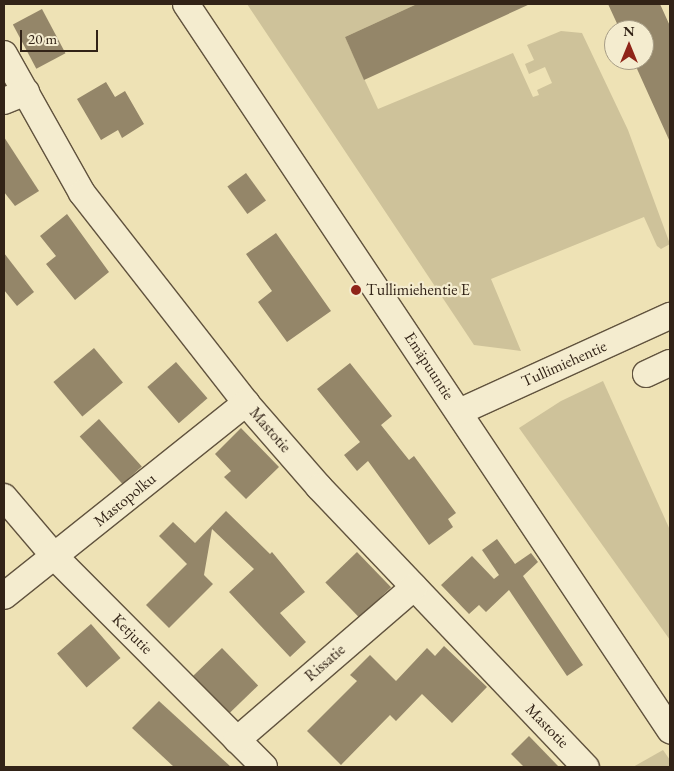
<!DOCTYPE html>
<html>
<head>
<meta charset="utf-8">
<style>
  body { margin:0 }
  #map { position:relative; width:674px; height:771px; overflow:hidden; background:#eee2b5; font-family:"EB Garamond",serif }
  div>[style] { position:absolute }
  .green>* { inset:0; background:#cec29a }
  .building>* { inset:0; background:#948669; transform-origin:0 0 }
  .roads { filter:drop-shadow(1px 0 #61533e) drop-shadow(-1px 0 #61533e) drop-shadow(0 1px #61533e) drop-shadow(0 -1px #61533e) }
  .minor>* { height:26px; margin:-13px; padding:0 13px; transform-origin:13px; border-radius:13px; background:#f4eccf }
  .dots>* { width:14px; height:14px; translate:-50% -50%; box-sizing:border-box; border:2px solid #f4eccf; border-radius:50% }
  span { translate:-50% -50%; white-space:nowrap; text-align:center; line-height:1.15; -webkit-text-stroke:4.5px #f4eccf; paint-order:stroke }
  .poi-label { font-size:16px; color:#322317 }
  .left { translate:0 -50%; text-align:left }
  .street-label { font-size:16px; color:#322317 }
  .frame { position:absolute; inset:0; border:5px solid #322317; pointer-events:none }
  .north { position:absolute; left:604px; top:20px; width:50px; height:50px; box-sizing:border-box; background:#f4eccf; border:1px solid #a69c85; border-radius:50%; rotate:0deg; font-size:14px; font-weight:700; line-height:20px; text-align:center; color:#322317 }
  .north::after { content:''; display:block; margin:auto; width:18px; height:22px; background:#8f2418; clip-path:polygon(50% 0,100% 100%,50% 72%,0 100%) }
  .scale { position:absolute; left:20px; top:30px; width:78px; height:22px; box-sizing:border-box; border:2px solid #322317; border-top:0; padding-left:6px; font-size:15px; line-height:18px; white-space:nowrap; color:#322317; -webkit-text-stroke:4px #f4eccf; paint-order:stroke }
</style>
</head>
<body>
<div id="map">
  <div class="green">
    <div style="clip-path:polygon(247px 4px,417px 4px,345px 37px,378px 109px,513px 53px,533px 97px,539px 95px,537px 90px,552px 83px,545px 67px,529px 74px,525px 64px,534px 60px,527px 45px,561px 31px,582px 33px,628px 130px,670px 244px,661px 249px,657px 246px,644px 217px,491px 279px,521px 351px,474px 345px)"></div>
    <div style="clip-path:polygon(603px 381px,670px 530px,670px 640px,519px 428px,561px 401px)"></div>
    <div style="clip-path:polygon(663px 750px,670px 760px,670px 767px,633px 767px)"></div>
  </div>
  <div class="building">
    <div style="clip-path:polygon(417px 4px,530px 4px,364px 80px,345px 37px)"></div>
    <div style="clip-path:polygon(608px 4px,660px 4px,670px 26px,670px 142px,633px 60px,644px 60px,644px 30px,620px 30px)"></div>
    <div style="left:42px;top:9px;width:50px;height:33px;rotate:62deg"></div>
    <div style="clip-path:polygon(106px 82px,115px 97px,125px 91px,144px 124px,122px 138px,118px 130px,101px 140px,77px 99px)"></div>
    <div style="clip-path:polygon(4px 137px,39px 191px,15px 206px,4px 192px)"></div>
    <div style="left:246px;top:173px;width:34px;height:23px;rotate:54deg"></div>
    <div style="clip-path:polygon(67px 214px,109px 272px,75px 300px,46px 264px,56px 256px,40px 236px)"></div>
    <div style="clip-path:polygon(276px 233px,331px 311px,287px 342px,258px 302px,272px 291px,246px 254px)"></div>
    <div style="clip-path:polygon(4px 253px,34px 292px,17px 306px,4px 290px)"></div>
    <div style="left:94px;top:348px;width:45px;height:53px;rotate:50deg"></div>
    <div style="left:176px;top:362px;width:48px;height:38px;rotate:49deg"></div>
    <div style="clip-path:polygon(350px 363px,392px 416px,381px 425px,409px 460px,414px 456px,456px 513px,448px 519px,453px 527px,429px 545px,368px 461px,357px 471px,344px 455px,360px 442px,317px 389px)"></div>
    <div style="left:99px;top:419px;width:64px;height:26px;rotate:48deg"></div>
    <div style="clip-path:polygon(241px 428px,279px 467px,246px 499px,224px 477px,231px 471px,215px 454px)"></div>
    <div style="clip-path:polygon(226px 511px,270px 554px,272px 552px,305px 592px,280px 613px,306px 642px,290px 657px,229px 592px,254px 569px,212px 529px,204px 575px,213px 584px,169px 628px,146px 605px,187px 564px,159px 536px,173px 522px,195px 543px)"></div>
    <div style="clip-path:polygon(497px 539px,515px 564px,531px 553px,538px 562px,523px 576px,583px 665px,567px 676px,509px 590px,486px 612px,479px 605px,469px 614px,441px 585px,472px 556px,494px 579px,499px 575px,482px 550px)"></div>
    <div style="left:357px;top:552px;width:49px;height:44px;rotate:46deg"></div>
    <div style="left:91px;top:624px;width:45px;height:45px;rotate:49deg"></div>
    <div style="clip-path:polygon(444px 646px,487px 687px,452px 723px,422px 694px,396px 721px,390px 715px,341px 765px,307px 731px,357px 681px,350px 675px,370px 655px,396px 681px,427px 648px,435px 656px)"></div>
    <div style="left:222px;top:648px;width:52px;height:40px;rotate:46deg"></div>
    <div style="clip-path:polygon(159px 701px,231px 767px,174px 767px,132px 728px)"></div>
    <div style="clip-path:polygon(529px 736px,559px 767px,524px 767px,511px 754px)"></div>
  </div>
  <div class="roads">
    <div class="minor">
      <div style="left:186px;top:4px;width:873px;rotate:56.31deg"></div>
      <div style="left:4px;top:54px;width:159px;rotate:60.7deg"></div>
      <div style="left:82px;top:193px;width:266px;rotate:52deg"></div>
      <div style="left:246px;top:403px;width:111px;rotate:49deg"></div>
      <div style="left:319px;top:487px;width:387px;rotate:46.4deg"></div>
      <div style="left:4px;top:101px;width:24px;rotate:-22deg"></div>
      <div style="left:646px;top:374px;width:26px;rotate:-25deg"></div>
      <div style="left:459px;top:412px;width:232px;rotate:-24.5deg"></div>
      <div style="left:4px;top:497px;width:79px;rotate:49.6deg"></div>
      <div style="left:55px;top:557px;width:296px;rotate:45.1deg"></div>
      <div style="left:4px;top:596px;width:310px;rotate:-38.6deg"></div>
      <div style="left:237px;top:740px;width:234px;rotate:-40.8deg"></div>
    </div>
  </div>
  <div class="dots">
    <div style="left:356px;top:290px;background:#8f2418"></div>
  </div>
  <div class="poi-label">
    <span class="left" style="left:366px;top:290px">Tullimiehentie E</span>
  </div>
  <div class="street-label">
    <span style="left:564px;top:364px;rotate:-24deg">Tullimiehentie</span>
    <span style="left:429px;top:366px;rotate:57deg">Emäpuuntie</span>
    <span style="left:270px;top:430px;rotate:49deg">Mastotie</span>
    <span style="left:125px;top:500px;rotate:-39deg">Mastopolku</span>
    <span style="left:132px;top:634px;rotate:45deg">Ketjutie</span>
    <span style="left:325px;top:663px;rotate:-41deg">Rissatie</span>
    <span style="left:547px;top:726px;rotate:46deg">Mastotie</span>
  </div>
  <div class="frame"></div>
  <div class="north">N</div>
  <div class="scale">20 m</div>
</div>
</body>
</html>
